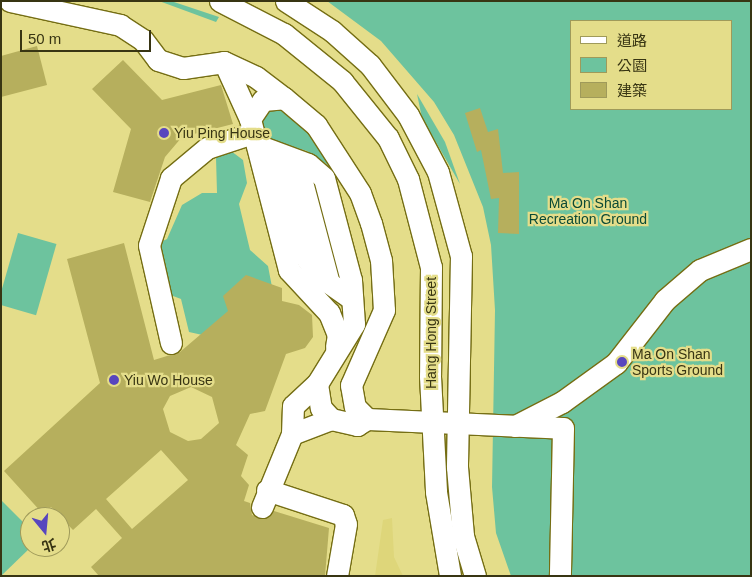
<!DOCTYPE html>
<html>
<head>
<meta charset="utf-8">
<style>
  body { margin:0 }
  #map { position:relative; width:752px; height:577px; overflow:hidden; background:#e4dd8a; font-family:Arial,"Noto Sans TC",sans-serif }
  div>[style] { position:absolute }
  .built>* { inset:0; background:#ded67a }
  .green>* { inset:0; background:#6dc39e; transform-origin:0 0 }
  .building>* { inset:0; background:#b6af5d }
  .roads { filter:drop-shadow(1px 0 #756e14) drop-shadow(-1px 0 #756e14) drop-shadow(0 1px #756e14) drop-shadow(0 -1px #756e14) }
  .minor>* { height:21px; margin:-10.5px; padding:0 10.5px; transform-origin:10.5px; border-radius:10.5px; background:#fff }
  .dots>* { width:14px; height:14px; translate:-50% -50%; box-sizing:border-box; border:2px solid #e4dd8a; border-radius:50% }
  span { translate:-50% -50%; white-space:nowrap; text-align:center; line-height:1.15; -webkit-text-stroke:4.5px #e4dd8a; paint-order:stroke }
  .poi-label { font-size:14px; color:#383513 }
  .left { translate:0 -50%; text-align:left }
  .park-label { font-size:14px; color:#0b4a35 }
  .street-label { font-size:14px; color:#383513 }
  .frame { position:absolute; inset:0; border:2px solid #383513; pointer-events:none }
  .legend { position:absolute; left:570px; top:20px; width:162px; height:90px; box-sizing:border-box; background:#e4dd8a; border:1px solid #9f9a5a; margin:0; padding:6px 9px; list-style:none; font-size:15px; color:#383513 }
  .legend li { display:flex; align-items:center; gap:10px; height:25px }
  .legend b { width:25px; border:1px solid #9f9a5a }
  .north { position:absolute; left:20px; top:507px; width:50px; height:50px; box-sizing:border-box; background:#e4dd8a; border:1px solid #9f9a5a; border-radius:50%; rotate:163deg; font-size:14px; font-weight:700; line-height:20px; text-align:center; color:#383513 }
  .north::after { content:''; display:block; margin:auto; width:18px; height:22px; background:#5846be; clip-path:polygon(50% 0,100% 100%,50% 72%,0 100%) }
  .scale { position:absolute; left:20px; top:30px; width:131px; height:22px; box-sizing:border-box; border:2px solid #383513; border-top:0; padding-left:6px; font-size:15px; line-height:18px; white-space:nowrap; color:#383513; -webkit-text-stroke:4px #e4dd8a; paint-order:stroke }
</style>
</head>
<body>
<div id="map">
  <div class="built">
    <div style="clip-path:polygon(392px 518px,394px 557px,403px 576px,375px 576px,383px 520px)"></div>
  </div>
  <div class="green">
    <div style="clip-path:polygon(159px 1px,171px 1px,219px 17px,216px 22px)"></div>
    <div style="clip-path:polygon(evenodd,327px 1px,751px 1px,751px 576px,511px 576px,496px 533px,492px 487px,495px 310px,491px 245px,483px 207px,454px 135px,434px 102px,381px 41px,327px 1px,571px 21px,731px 21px,731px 109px,571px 109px,571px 21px)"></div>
    <div style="clip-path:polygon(417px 94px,445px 142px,460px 184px,422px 118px)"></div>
    <div style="clip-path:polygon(268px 110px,280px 110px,306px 131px,331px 167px,307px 151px,271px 140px,261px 131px,261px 117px)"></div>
    <div style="clip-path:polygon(231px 151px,243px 160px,247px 183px,239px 204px,250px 250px,268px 266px,272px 287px,216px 338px,189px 332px,181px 299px,152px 288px,142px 251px,167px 239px,182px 205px,202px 193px,217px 193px,216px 158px)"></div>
    <div style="left:18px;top:233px;width:40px;height:74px;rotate:16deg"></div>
    <div style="clip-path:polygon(1px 500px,30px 529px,31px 547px,1px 576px)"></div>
  </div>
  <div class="building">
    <div style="clip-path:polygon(37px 46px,47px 85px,1px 97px,1px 56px)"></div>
    <div style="clip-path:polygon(123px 60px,162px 100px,221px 85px,233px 124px,182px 137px,165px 157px,150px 202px,113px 192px,131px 129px,92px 89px)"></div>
    <div style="clip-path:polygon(480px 108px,488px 132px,498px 129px,503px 173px,519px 172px,519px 234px,498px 233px,499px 198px,491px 199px,481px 150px,477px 152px,465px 113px)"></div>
    <div style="clip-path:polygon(evenodd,124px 243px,154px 360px,180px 352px,228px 311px,223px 296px,246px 275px,282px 288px,282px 301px,299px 305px,312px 315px,313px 337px,305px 348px,286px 354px,265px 411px,250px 414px,236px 445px,248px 455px,241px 476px,249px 485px,244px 501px,250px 503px,252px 515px,264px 519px,274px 511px,329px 528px,325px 576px,99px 576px,91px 567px,122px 538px,96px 509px,73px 530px,51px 507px,43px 514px,4px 471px,100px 383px,67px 259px,124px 243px,191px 387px,212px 397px,219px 423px,201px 439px,188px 441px,170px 432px,163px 409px,170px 396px,191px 387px,124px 243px,161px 450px,188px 480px,132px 529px,106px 499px,161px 450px)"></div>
  </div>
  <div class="roads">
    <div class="minor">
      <div style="left:10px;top:1px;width:113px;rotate:12.3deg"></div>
      <div style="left:120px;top:25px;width:27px;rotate:33deg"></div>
      <div style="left:143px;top:40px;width:25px;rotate:53deg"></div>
      <div style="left:158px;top:60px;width:26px;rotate:18deg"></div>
      <div style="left:183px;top:68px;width:41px;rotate:-8.3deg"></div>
      <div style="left:224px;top:62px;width:35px;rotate:25deg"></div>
      <div style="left:256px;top:77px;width:35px;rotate:37deg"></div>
      <div style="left:220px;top:1px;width:72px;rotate:27.3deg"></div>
      <div style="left:284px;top:34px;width:75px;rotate:39deg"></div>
      <div style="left:342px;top:81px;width:73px;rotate:51.1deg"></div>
      <div style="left:388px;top:138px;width:46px;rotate:64deg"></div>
      <div style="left:408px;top:179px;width:91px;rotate:75.4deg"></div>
      <div style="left:431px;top:267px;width:109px;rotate:90.5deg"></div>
      <div style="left:430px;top:376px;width:116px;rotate:87deg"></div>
      <div style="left:436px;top:492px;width:85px;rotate:80.5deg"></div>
      <div style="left:286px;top:1px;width:55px;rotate:33.1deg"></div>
      <div style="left:332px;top:31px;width:51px;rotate:41.8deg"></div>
      <div style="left:370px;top:65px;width:63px;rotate:52.8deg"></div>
      <div style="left:408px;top:115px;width:64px;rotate:62.2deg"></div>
      <div style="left:438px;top:172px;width:87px;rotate:74.7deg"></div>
      <div style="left:461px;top:256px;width:211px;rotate:91.1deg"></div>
      <div style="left:457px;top:467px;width:69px;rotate:85deg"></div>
      <div style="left:463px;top:536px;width:42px;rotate:73.3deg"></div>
      <div style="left:224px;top:62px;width:63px;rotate:65.5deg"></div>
      <div style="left:257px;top:145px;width:54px;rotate:20.4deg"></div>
      <div style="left:308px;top:164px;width:21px;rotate:41deg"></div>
      <div style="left:324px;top:178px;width:106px;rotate:75.2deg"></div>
      <div style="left:351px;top:280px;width:44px;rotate:86.1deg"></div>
      <div style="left:354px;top:324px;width:70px;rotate:121.7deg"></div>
      <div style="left:317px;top:384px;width:24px;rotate:81deg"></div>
      <div style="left:321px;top:408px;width:15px;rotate:48deg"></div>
      <div style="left:331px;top:419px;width:27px;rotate:13deg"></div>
      <div style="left:357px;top:425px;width:12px;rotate:-31deg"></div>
      <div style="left:367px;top:419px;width:196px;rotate:2.6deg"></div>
      <div style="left:563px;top:428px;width:148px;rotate:91.2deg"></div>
      <div style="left:280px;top:156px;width:106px;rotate:75.3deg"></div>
      <div style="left:307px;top:259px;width:21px;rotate:55deg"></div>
      <div style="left:319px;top:276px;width:40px;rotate:34.9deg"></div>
      <div style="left:297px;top:163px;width:124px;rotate:75.1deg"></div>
      <div style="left:171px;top:343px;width:100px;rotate:-102.7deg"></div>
      <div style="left:149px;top:245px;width:71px;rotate:-71.8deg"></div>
      <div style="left:171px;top:178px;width:47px;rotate:-39.8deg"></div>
      <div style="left:207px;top:148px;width:48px;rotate:-18.1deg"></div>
      <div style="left:336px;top:347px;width:12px;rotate:-81deg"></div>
      <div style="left:338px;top:335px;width:24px;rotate:-112deg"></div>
      <div style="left:329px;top:313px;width:59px;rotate:-132.9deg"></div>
      <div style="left:289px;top:270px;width:156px;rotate:-104.5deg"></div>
      <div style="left:250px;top:119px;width:23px;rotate:-56deg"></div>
      <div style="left:263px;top:100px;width:21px;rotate:-5deg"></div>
      <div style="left:284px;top:98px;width:42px;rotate:40.2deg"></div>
      <div style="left:316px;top:125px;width:81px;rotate:57.1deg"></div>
      <div style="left:360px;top:193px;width:32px;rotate:70deg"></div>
      <div style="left:371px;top:223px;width:38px;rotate:75deg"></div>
      <div style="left:381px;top:260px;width:50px;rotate:86.6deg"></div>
      <div style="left:384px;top:310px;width:82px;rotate:113.7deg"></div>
      <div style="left:351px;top:385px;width:22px;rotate:80deg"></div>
      <div style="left:355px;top:407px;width:17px;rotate:45deg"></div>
      <div style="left:515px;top:426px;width:53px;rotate:-27.1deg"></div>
      <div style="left:562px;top:402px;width:67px;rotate:-35.8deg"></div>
      <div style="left:616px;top:363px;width:80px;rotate:-52.1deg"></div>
      <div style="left:665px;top:300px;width:46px;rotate:-40.6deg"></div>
      <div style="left:700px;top:270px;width:55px;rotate:-22.4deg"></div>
      <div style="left:292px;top:434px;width:42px;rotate:-21deg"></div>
      <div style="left:267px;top:490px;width:80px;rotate:18.2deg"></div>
      <div style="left:343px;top:515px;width:9px;rotate:72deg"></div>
      <div style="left:346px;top:524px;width:53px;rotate:99.8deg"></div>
      <div style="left:262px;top:507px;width:79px;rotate:-67.7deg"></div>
      <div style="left:292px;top:434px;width:28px;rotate:-88deg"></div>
      <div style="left:293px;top:406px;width:33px;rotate:-43deg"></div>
    </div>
  </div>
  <div class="dots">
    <div style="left:164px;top:133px;background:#5846be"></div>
    <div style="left:622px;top:362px;background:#5846be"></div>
    <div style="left:114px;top:380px;background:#5846be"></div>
  </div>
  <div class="poi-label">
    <span class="left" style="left:174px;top:133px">Yiu Ping House</span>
    <span class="left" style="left:632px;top:362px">Ma On Shan<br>Sports Ground</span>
    <span class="left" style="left:124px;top:380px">Yiu Wo House</span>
  </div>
  <div class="park-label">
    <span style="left:588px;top:211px">Ma On Shan<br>Recreation Ground</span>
  </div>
  <div class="street-label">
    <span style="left:431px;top:333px;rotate:-90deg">Hang Hong Street</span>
  </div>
  <div class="frame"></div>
  <ul class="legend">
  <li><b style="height:6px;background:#fff"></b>道路</li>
  <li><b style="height:14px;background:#6dc39e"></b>公園</li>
  <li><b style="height:14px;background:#b6af5d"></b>建築</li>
  </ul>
  <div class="north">北</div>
  <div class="scale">50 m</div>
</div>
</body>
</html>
